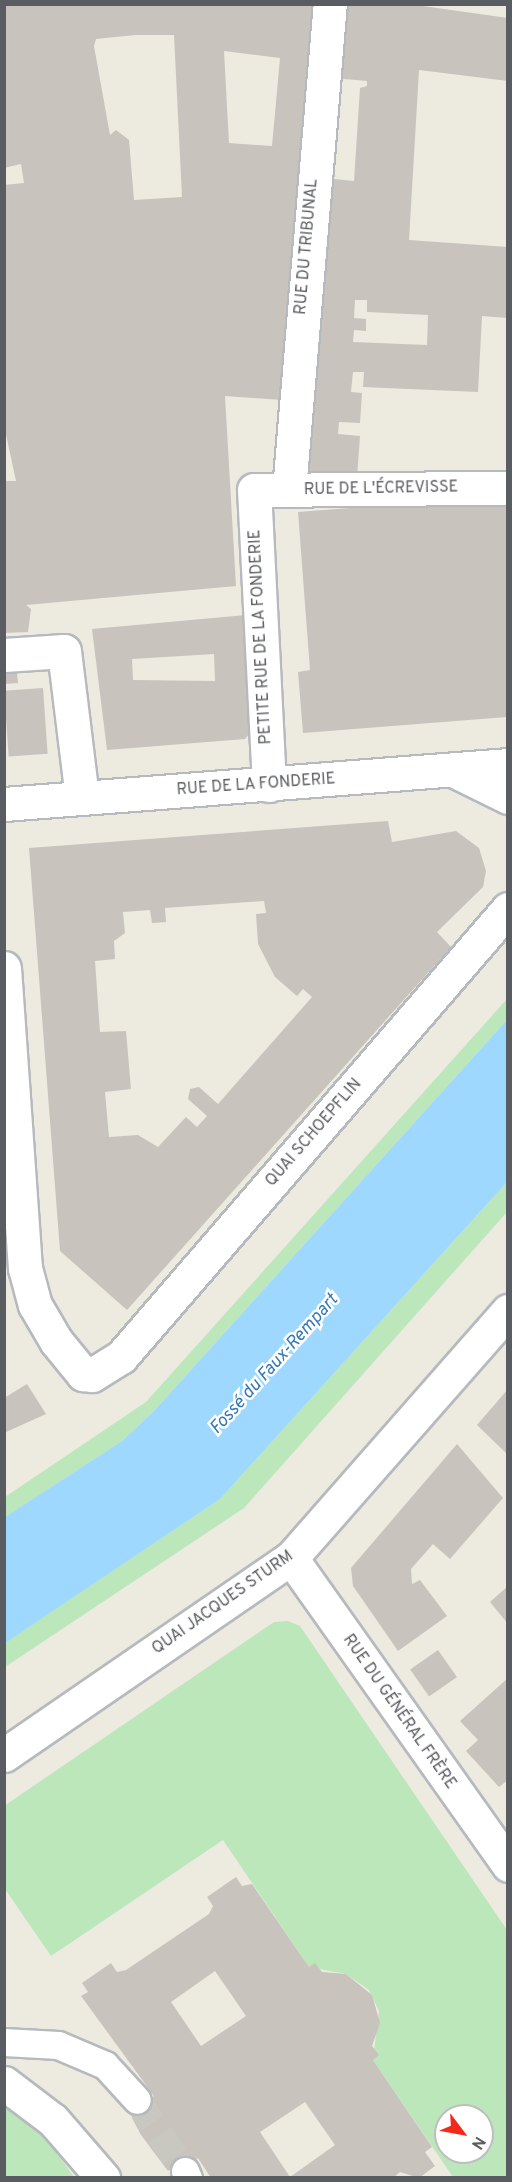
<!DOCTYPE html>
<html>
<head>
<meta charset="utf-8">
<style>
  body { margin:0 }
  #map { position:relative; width:512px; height:2182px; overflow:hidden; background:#edeae0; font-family:Overpass,sans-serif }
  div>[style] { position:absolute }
  .green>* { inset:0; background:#bbe7ba }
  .water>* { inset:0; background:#9ed8ff }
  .building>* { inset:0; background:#c8c4bd; transform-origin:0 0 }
  .pedestrian-tunnel>* { height:27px; margin-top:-13.5px; transform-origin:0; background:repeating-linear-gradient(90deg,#c8c7c0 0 27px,transparent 0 41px) }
  .roads { filter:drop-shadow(2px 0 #b6b9be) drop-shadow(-2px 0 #b6b9be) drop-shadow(0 2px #b6b9be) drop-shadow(0 -2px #b6b9be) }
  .pedestrian>* { height:27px; margin:-13.5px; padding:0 13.5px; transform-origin:13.5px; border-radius:13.5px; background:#fff }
  .minor>* { height:33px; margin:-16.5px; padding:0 16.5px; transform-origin:16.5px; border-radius:16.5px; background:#fff }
  .tertiary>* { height:33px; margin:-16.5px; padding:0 16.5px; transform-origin:16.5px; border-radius:16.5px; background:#fff }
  span { translate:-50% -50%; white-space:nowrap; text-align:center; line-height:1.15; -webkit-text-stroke:5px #fff; paint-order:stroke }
  .street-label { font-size:16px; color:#595d62 }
  .water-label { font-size:18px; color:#3578b8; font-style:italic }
  .frame { position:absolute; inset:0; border:6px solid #595d62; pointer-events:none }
  .north { position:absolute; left:434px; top:2104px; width:60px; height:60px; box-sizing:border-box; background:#fff; border:2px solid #bdbec0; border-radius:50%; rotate:122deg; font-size:16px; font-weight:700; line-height:24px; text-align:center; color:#595d62 }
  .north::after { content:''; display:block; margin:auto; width:21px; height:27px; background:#f4291e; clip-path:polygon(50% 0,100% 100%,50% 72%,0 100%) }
</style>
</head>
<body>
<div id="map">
  <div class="green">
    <div style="clip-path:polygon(507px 999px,507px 1020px,153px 1412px,122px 1441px,5px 1517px,5px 1497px,146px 1402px)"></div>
    <div style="clip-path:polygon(507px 1182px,507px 1212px,244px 1508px,5px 1667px,4px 1643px,220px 1499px)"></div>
    <div style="clip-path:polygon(evenodd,288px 1621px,300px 1626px,507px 1930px,507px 2177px,453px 2177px,373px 2060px,379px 2011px,369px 1990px,346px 1974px,309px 1967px,223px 1840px,51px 1956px,5px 1889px,4px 1806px,274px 1622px,288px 1621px,446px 2116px,482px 2116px,482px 2152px,446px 2152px,446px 2116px)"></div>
    <div style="clip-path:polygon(5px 2104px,49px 2142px,74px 2177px,5px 2177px)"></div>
  </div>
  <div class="water">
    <div style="clip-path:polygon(507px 1020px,507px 1182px,220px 1499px,5px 1643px,5px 1517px,122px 1441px,153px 1412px)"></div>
  </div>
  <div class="building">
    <div style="clip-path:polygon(evenodd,4px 4px,317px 4px,282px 400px,225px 396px,236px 586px,26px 605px,31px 609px,28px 632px,4px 633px,4px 481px,16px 481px,4px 425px,4px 185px,24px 183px,21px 164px,4px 168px,4px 4px,135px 35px,174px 35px,182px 197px,134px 200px,129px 140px,116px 130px,110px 135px,94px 46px,96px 39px,135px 35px,4px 4px,224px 51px,280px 58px,272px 146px,229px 143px,224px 51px)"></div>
    <div style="clip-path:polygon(evenodd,342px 4px,409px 4px,508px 18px,508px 81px,419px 70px,409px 240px,508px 247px,508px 318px,482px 316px,478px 392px,363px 387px,364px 372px,353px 372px,351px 392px,362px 393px,360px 423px,339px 422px,338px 434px,360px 436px,357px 478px,308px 478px,300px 469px,324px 178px,354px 181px,360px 88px,367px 86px,367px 81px,334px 78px,342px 4px,355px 300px,367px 300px,367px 312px,428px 315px,427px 345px,353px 342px,354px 330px,366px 331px,366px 319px,354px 318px,355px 300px)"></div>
    <div style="clip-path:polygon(507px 496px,507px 717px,303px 733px,298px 672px,310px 670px,298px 512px)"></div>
    <div style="clip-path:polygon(evenodd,246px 615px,254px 728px,245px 739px,107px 750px,92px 629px,246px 615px,214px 654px,215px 681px,133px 680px,132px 659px,214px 654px)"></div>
    <div style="clip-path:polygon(16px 665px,18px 683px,4px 684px,4px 666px)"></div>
    <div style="left:43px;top:688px;width:66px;height:39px;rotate:86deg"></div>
    <div style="clip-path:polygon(evenodd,388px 821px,392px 842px,456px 831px,479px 848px,486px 871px,483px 887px,437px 932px,451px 947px,127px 1310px,60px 1251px,29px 848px,388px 821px,264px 901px,266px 913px,256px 914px,258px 944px,275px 977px,297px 996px,303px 989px,312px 997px,218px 1104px,199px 1087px,190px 1089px,188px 1099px,207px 1116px,197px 1127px,186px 1117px,158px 1147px,138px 1135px,109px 1137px,105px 1092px,131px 1089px,126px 1031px,100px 1032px,95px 961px,115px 959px,114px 941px,125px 933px,123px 912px,150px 910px,152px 923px,166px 922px,165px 908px,264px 901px)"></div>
    <div style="clip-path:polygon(27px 1384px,46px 1414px,4px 1433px,4px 1398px)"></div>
    <div style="clip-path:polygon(508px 1389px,508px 1452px,506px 1453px,477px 1425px)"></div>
    <div style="clip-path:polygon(457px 1444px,503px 1498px,450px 1559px,433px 1544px,411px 1569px,412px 1584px,420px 1580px,447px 1616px,398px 1651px,353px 1586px,351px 1568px)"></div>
    <div style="clip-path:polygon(508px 1586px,508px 1624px,490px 1602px)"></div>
    <div style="left:438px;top:1650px;width:33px;height:34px;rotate:55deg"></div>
    <div style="clip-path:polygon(508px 1678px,508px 1780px,499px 1787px,466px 1751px,478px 1740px,460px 1721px)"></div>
    <div style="clip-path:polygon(evenodd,236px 1877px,242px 1886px,252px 1884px,309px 1967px,315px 1963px,322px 1972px,346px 1974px,372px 1995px,380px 2023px,372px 2046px,379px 2055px,373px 2060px,432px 2147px,425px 2152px,435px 2166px,419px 2178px,400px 2172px,393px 2178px,211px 2178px,198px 2158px,190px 2164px,186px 2159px,168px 2171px,141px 2135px,132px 2118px,154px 2096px,81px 1996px,88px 1992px,82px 1983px,111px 1963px,117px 1972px,126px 1970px,209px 1914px,213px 1906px,207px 1897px,236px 1877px,215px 1971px,246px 2016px,201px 2046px,171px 2002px,215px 1971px,236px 1877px,305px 2102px,335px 2145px,290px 2177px,260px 2132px,305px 2102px)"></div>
  </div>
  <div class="pedestrian-tunnel">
    <div style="left:137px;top:2100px;width:86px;rotate:55.9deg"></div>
  </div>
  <div class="roads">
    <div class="pedestrian">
      <div style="left:4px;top:2042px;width:54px;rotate:3.2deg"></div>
      <div style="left:58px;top:2045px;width:51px;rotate:23.1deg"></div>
      <div style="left:105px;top:2065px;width:47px;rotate:47.6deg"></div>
      <div style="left:185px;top:2171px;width:8px;rotate:67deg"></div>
    </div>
    <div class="minor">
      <div style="left:289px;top:490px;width:488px;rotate:-85.2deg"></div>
      <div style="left:4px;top:655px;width:60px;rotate:-3.8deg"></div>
      <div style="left:64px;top:651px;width:147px;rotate:83deg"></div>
      <div style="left:453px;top:770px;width:61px;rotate:26.1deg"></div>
      <div style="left:269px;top:785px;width:295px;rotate:-92.9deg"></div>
      <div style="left:254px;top:490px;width:254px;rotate:-0.5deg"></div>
      <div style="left:4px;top:804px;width:506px;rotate:-4.42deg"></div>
      <div style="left:4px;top:968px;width:301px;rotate:86deg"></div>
      <div style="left:25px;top:1268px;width:38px;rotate:75deg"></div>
      <div style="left:35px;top:1305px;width:42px;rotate:59.7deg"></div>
      <div style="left:56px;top:1341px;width:43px;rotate:50.7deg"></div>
      <div style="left:83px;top:1374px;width:9px;rotate:6deg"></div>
      <div style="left:92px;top:1375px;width:34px;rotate:-32deg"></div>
      <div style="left:121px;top:1357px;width:592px;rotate:-49.18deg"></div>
      <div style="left:291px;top:1558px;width:376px;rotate:54.7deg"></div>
    </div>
    <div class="tertiary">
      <div style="left:4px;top:1755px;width:348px;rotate:-34.5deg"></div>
      <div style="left:291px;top:1558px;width:329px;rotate:-48.7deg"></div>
      <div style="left:4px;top:2083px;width:61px;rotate:37.1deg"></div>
      <div style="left:53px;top:2120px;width:77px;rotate:49.2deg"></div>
    </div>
  </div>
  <div class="street-label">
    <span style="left:307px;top:247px;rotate:-85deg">RUE DU TRIBUNAL</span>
    <span style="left:381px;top:489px;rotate:-1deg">RUE DE L'ÉCREVISSE</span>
    <span style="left:261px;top:637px;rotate:-93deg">PETITE RUE DE LA FONDERIE</span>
    <span style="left:256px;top:785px;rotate:-4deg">RUE DE LA FONDERIE</span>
    <span style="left:314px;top:1133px;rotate:-49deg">QUAI SCHOEPFLIN</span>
    <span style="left:223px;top:1603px;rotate:-35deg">QUAI JACQUES STURM</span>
    <span style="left:399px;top:1712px;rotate:55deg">RUE DU GÉNÉRAL FRÈRE</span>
  </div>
  <div class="water-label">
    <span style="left:275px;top:1365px;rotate:-48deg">Fossé du Faux-Rempart</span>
  </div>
  <div class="frame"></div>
  <div class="north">N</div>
</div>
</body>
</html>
